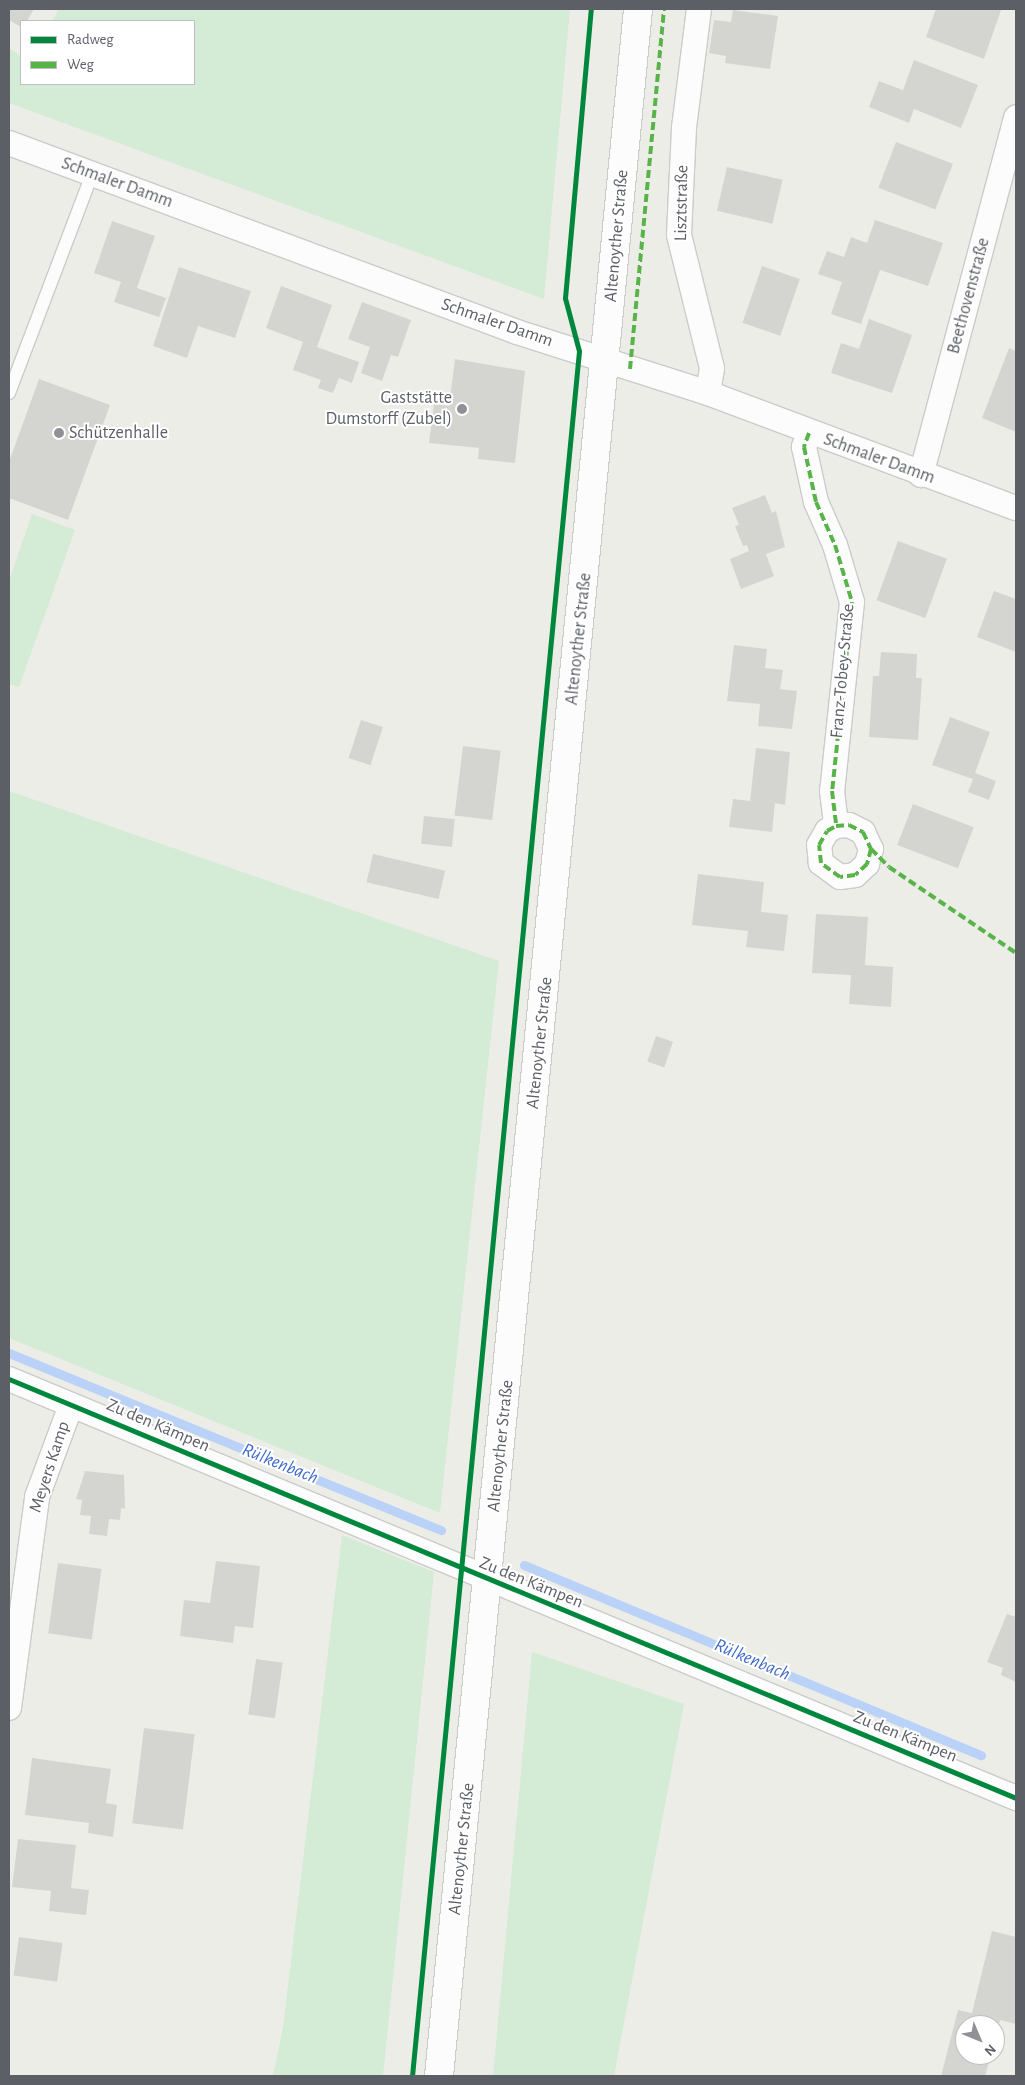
<!DOCTYPE html>
<html>
<head>
<meta charset="utf-8">
<style>
  body { margin:0 }
  #map { position:relative; width:1025px; height:2085px; overflow:hidden; background:#edede8; font-family:"Alegreya Sans",sans-serif }
  div>[style] { position:absolute }
  .green>* { inset:0; background:#d4ebd6 }
  .stream>* { height:9px; margin:-4.5px; padding:0 4.5px; transform-origin:4.5px; border-radius:4.5px; background:#bbd2f8 }
  .building>* { inset:0; background:#d4d4d1; transform-origin:0 0 }
  .roads { filter:drop-shadow(1px 0 #cacbca) drop-shadow(-1px 0 #cacbca) drop-shadow(0 1px #cacbca) drop-shadow(0 -1px #cacbca) }
  .service>* { height:12px; margin:-6px; padding:0 6px; transform-origin:6px; border-radius:6px; background:#fcfcfc }
  .minor>* { height:24px; margin:-12px; padding:0 12px; transform-origin:12px; border-radius:12px; background:#fcfcfc }
  .secondary>* { height:28px; margin:-14px; padding:0 14px; transform-origin:14px; border-radius:14px; background:#fcfcfc }
  .quiet>* { height:4px; margin-top:-2px; transform-origin:0; background:repeating-linear-gradient(90deg,#58b449 0 8px,transparent 0 12px) }
  .cycleway>* { height:5px; margin:-2.5px; padding:0 2.5px; transform-origin:2.5px; border-radius:2.5px; background:#00873e }
  .dots>* { width:14px; height:14px; translate:-50% -50%; box-sizing:border-box; border:2px solid #fff; border-radius:50% }
  span { translate:-50% -50%; white-space:nowrap; text-align:center; line-height:1.15; -webkit-text-stroke:4px #fff; paint-order:stroke }
  .street-label { font-size:18px; color:#5d5f67 }
  .poi-label { font-size:18px; color:#5d5f67 }
  .right { translate:-100% -50%; text-align:right }
  .left { translate:0 -50%; text-align:left }
  .water-label { font-size:19px; color:#3f69cc; font-style:italic }
  .frame { position:absolute; inset:0; border:10px solid #5d5f67; pointer-events:none }
  .legend { position:absolute; left:20px; top:20px; width:175px; height:65px; box-sizing:border-box; background:#fff; border:1px solid #bebfc2; margin:0; padding:6px 9px; list-style:none; font-size:15px; color:#5d5f67 }
  .legend li { display:flex; align-items:center; gap:10px; height:25px }
  .legend b { width:25px; border:1px solid #bebfc2 }
  .north { position:absolute; left:955px; top:2015px; width:50px; height:50px; box-sizing:border-box; background:#fff; border:1px solid #bebfc2; border-radius:50%; rotate:135deg; font-size:14px; font-weight:700; line-height:20px; text-align:center; color:#5d5f67 }
  .north::after { content:''; display:block; margin:auto; width:18px; height:22px; background:#8f9194; clip-path:polygon(50% 0,100% 100%,50% 72%,0 100%) }
</style>
</head>
<body>
<div id="map">
  <div class="green">
    <div style="clip-path:polygon(59px 9px,570px 9px,544px 299px,9px 103px,9px 48px,21px 56px,21px 84px,194px 84px,194px 21px,52px 21px)"></div>
    <div style="clip-path:polygon(32px 514px,75px 530px,19px 687px,9px 684px,9px 581px)"></div>
    <div style="clip-path:polygon(9px 791px,499px 961px,440px 1513px,9px 1338px)"></div>
    <div style="clip-path:polygon(342px 1535px,434px 1572px,383px 2076px,273px 2076px,283px 2027px)"></div>
    <div style="clip-path:polygon(532px 1652px,684px 1704px,614px 2076px,493px 2076px)"></div>
  </div>
  <div class="stream">
    <div style="left:9px;top:1353px;width:467px;rotate:22.3deg"></div>
    <div style="left:524px;top:1565px;width:495px;rotate:22.6deg"></div>
  </div>
  <div class="building">
    <div style="clip-path:polygon(9px 9px,34px 9px,27px 21px,21px 21px,21px 27px,9px 20px)"></div>
    <div style="clip-path:polygon(936px 9px,1001px 10px,984px 59px,926px 37px)"></div>
    <div style="clip-path:polygon(733px 10px,778px 16px,770px 69px,725px 63px,726px 56px,709px 53px,714px 20px,731px 22px)"></div>
    <div style="clip-path:polygon(914px 60px,978px 85px,961px 128px,914px 109px,909px 123px,869px 107px,879px 81px,903px 90px)"></div>
    <div style="left:896px;top:142px;width:61px;height:49px;rotate:21deg"></div>
    <div style="left:727px;top:167px;width:57px;height:45px;rotate:13deg"></div>
    <div style="clip-path:polygon(875px 220px,943px 243px,928px 286px,880px 270px,861px 324px,831px 314px,842px 282px,818px 274px,827px 251px,844px 257px,851px 237px,867px 243px)"></div>
    <div style="clip-path:polygon(112px 221px,155px 236px,137px 288px,166px 298px,159px 317px,114px 302px,121px 282px,94px 273px)"></div>
    <div style="left:762px;top:266px;width:40px;height:60px;rotate:19deg"></div>
    <div style="clip-path:polygon(179px 267px,251px 291px,235px 338px,198px 326px,187px 358px,153px 346px)"></div>
    <div style="clip-path:polygon(281px 286px,332px 305px,317px 347px,359px 362px,352px 383px,339px 378px,333px 393px,318px 388px,321px 380px,293px 370px,303px 342px,266px 328px)"></div>
    <div style="clip-path:polygon(362px 302px,411px 320px,398px 357px,391px 355px,382px 381px,361px 373px,370px 347px,348px 339px)"></div>
    <div style="clip-path:polygon(869px 319px,912px 335px,892px 393px,831px 373px,841px 343px,859px 349px)"></div>
    <div style="clip-path:polygon(1009px 348px,1016px 351px,1016px 432px,982px 418px)"></div>
    <div style="clip-path:polygon(455px 359px,525px 371px,515px 463px,478px 459px,479px 448px,429px 443px,434px 404px,449px 406px)"></div>
    <div style="clip-path:polygon(39px 379px,110px 405px,68px 520px,9px 498px,9px 462px)"></div>
    <div style="clip-path:polygon(765px 495px,772px 513px,776px 511px,785px 547px,766px 554px,774px 576px,741px 589px,730px 559px,749px 551px,747px 545px,743px 546px,735px 526px,739px 525px,732px 508px)"></div>
    <div style="left:898px;top:541px;width:52px;height:63px;rotate:20deg"></div>
    <div style="clip-path:polygon(994px 591px,1016px 599px,1016px 652px,977px 637px)"></div>
    <div style="clip-path:polygon(734px 645px,767px 649px,765px 668px,783px 670px,780px 689px,797px 691px,792px 729px,758px 726px,760px 704px,727px 701px)"></div>
    <div style="clip-path:polygon(881px 652px,917px 654px,916px 678px,922px 678px,918px 740px,869px 737px,873px 676px,879px 676px)"></div>
    <div style="clip-path:polygon(950px 717px,990px 732px,975px 773px,996px 781px,989px 800px,968px 792px,973px 779px,932px 765px)"></div>
    <div style="left:361px;top:720px;width:23px;height:40px;rotate:18deg"></div>
    <div style="left:463px;top:746px;width:38px;height:70px;rotate:7deg"></div>
    <div style="clip-path:polygon(756px 748px,790px 752px,785px 805px,775px 803px,772px 832px,729px 827px,733px 799px,750px 801px)"></div>
    <div style="left:913px;top:804px;width:65px;height:44px;rotate:21deg"></div>
    <div style="left:424px;top:816px;width:31px;height:28px;rotate:6deg"></div>
    <div style="left:373px;top:854px;width:74px;height:29px;rotate:13deg"></div>
    <div style="clip-path:polygon(698px 874px,764px 882px,761px 912px,788px 915px,784px 951px,746px 947px,748px 931px,692px 925px)"></div>
    <div style="clip-path:polygon(816px 914px,868px 917px,865px 965px,893px 967px,891px 1007px,849px 1004px,851px 975px,812px 973px)"></div>
    <div style="left:656px;top:1036px;width:18px;height:27px;rotate:19deg"></div>
    <div style="clip-path:polygon(85px 1471px,124px 1475px,125px 1509px,121px 1508px,120px 1520px,109px 1519px,107px 1536px,89px 1534px,91px 1516px,80px 1515px,82px 1500px,76px 1499px)"></div>
    <div style="clip-path:polygon(216px 1561px,260px 1566px,253px 1628px,235px 1626px,233px 1643px,180px 1636px,184px 1600px,210px 1603px)"></div>
    <div style="left:58px;top:1563px;width:44px;height:71px;rotate:8deg"></div>
    <div style="clip-path:polygon(1007px 1614px,1016px 1617px,1016px 1682px,1001px 1675px,1003px 1668px,987px 1662px)"></div>
    <div style="left:256px;top:1659px;width:27px;height:56px;rotate:8deg"></div>
    <div style="left:144px;top:1728px;width:51px;height:96px;rotate:7deg"></div>
    <div style="clip-path:polygon(32px 1758px,111px 1769px,106px 1803px,117px 1805px,113px 1837px,88px 1833px,89px 1823px,25px 1815px)"></div>
    <div style="clip-path:polygon(18px 1839px,76px 1845px,71px 1888px,89px 1890px,86px 1915px,49px 1911px,51px 1891px,12px 1887px)"></div>
    <div style="clip-path:polygon(992px 1931px,1016px 1937px,1016px 2024px,1000px 2020px,996px 2036px,995px 2025px,965px 2025px,965px 2055px,991px 2055px,985px 2076px,941px 2076px,958px 2010px,972px 2013px)"></div>
    <div style="left:19px;top:1937px;width:44px;height:39px;rotate:8deg"></div>
  </div>
  <div class="roads">
    <div class="service">
      <div style="left:9px;top:393px;width:234px;rotate:-69.2deg"></div>
    </div>
    <div class="minor">
      <div style="left:699px;top:9px;width:120px;rotate:97.2deg"></div>
      <div style="left:684px;top:128px;width:107px;rotate:92.7deg"></div>
      <div style="left:679px;top:235px;width:137px;rotate:76.1deg"></div>
      <div style="left:712px;top:368px;width:25px;rotate:99deg"></div>
      <div style="left:9px;top:143px;width:542px;rotate:20.41deg"></div>
      <div style="left:517px;top:332px;width:201px;rotate:17.7deg"></div>
      <div style="left:708px;top:393px;width:329px;rotate:20.5deg"></div>
      <div style="left:809px;top:433px;width:15px;rotate:110deg"></div>
      <div style="left:804px;top:447px;width:56px;rotate:77.7deg"></div>
      <div style="left:816px;top:502px;width:47px;rotate:66.2deg"></div>
      <div style="left:835px;top:545px;width:59px;rotate:73.4deg"></div>
      <div style="left:852px;top:602px;width:190px;rotate:96deg"></div>
      <div style="left:832px;top:791px;width:35px;rotate:83deg"></div>
      <div style="left:836px;top:826px;width:13px;rotate:-4deg"></div>
      <div style="left:849px;top:825px;width:16px;rotate:27deg"></div>
      <div style="left:863px;top:832px;width:19px;rotate:65deg"></div>
      <div style="left:871px;top:849px;width:16px;rotate:105deg"></div>
      <div style="left:867px;top:864px;width:16px;rotate:137deg"></div>
      <div style="left:855px;top:875px;width:15px;rotate:172deg"></div>
      <div style="left:840px;top:877px;width:24px;rotate:-144deg"></div>
      <div style="left:821px;top:863px;width:18px;rotate:-96deg"></div>
      <div style="left:819px;top:845px;width:16px;rotate:-60deg"></div>
      <div style="left:827px;top:831px;width:10px;rotate:-29deg"></div>
      <div style="left:921px;top:475px;width:370px;rotate:-75.1deg"></div>
      <div style="left:9px;top:1379px;width:1091px;rotate:22.59deg"></div>
      <div style="left:9px;top:1708px;width:213px;rotate:-82.4deg"></div>
      <div style="left:37px;top:1497px;width:98px;rotate:-69.7deg"></div>
    </div>
    <div class="secondary">
      <div style="left:439px;top:2076px;width:2077px;rotate:-84.5deg"></div>
    </div>
  </div>
  <div class="quiet">
    <div style="left:630px;top:369px;width:362px;rotate:-84.6deg"></div>
    <div style="left:809px;top:433px;width:15px;rotate:110deg"></div>
    <div style="left:804px;top:447px;width:56px;rotate:77.7deg"></div>
    <div style="left:816px;top:502px;width:47px;rotate:66.2deg"></div>
    <div style="left:835px;top:545px;width:59px;rotate:73.4deg"></div>
    <div style="left:852px;top:602px;width:190px;rotate:96deg"></div>
    <div style="left:832px;top:791px;width:35px;rotate:83deg"></div>
    <div style="left:836px;top:826px;width:13px;rotate:-4deg"></div>
    <div style="left:849px;top:825px;width:16px;rotate:27deg"></div>
    <div style="left:863px;top:832px;width:19px;rotate:65deg"></div>
    <div style="left:871px;top:849px;width:16px;rotate:105deg"></div>
    <div style="left:867px;top:864px;width:16px;rotate:137deg"></div>
    <div style="left:855px;top:875px;width:15px;rotate:172deg"></div>
    <div style="left:840px;top:877px;width:24px;rotate:-144deg"></div>
    <div style="left:821px;top:863px;width:18px;rotate:-96deg"></div>
    <div style="left:819px;top:845px;width:16px;rotate:-60deg"></div>
    <div style="left:827px;top:831px;width:10px;rotate:-29deg"></div>
    <div style="left:871px;top:849px;width:25px;rotate:45deg"></div>
    <div style="left:889px;top:867px;width:153px;rotate:34.1deg"></div>
  </div>
  <div class="cycleway">
    <div style="left:9px;top:1379px;width:1091px;rotate:22.59deg"></div>
    <div style="left:412px;top:2076px;width:1733px;rotate:-84.47deg"></div>
    <div style="left:579px;top:351px;width:55px;rotate:-104.8deg"></div>
    <div style="left:565px;top:298px;width:290px;rotate:-84.9deg"></div>
  </div>
  <div class="dots">
    <div style="left:462px;top:409px;background:#8f9194"></div>
    <div style="left:59px;top:433px;background:#8f9194"></div>
  </div>
  <div class="street-label">
    <span style="left:117px;top:183px;rotate:20deg">Schmaler Damm</span>
    <span style="left:682px;top:203px;rotate:-89deg">Lisztstraße</span>
    <span style="left:617px;top:236px;rotate:-85deg">Altenoyther Straße</span>
    <span style="left:969px;top:296px;rotate:-75deg">Beethovenstraße</span>
    <span style="left:497px;top:323px;rotate:19deg">Schmaler Damm</span>
    <span style="left:879px;top:459px;rotate:20deg">Schmaler Damm</span>
    <span style="left:579px;top:639px;rotate:-84deg">Altenoyther Straße</span>
    <span style="left:843px;top:671px;rotate:-85deg">Franz-Tobey-Straße</span>
    <span style="left:540px;top:1043px;rotate:-84deg">Altenoyther Straße</span>
    <span style="left:158px;top:1426px;rotate:23deg">Zu den Kämpen</span>
    <span style="left:501px;top:1446px;rotate:-84deg">Altenoyther Straße</span>
    <span style="left:50px;top:1467px;rotate:-72deg">Meyers Kamp</span>
    <span style="left:531px;top:1583px;rotate:22deg">Zu den Kämpen</span>
    <span style="left:905px;top:1737px;rotate:22deg">Zu den Kämpen</span>
    <span style="left:462px;top:1849px;rotate:-84deg">Altenoyther Straße</span>
  </div>
  <div class="poi-label">
    <span class="right" style="left:452px;top:409px">Gaststätte<br>Dumstorff (Zubel)</span>
    <span class="left" style="left:69px;top:433px">Schützenhalle</span>
  </div>
  <div class="water-label">
    <span style="left:280px;top:1464px;rotate:22deg">Rülkenbach</span>
    <span style="left:752px;top:1660px;rotate:23deg">Rülkenbach</span>
  </div>
  <div class="frame"></div>
  <ul class="legend">
  <li><b style="height:6px;background:#00873e"></b>Radweg</li>
  <li><b style="height:6px;background:#58b449"></b>Weg</li>
  </ul>
  <div class="north">N</div>
</div>
</body>
</html>
